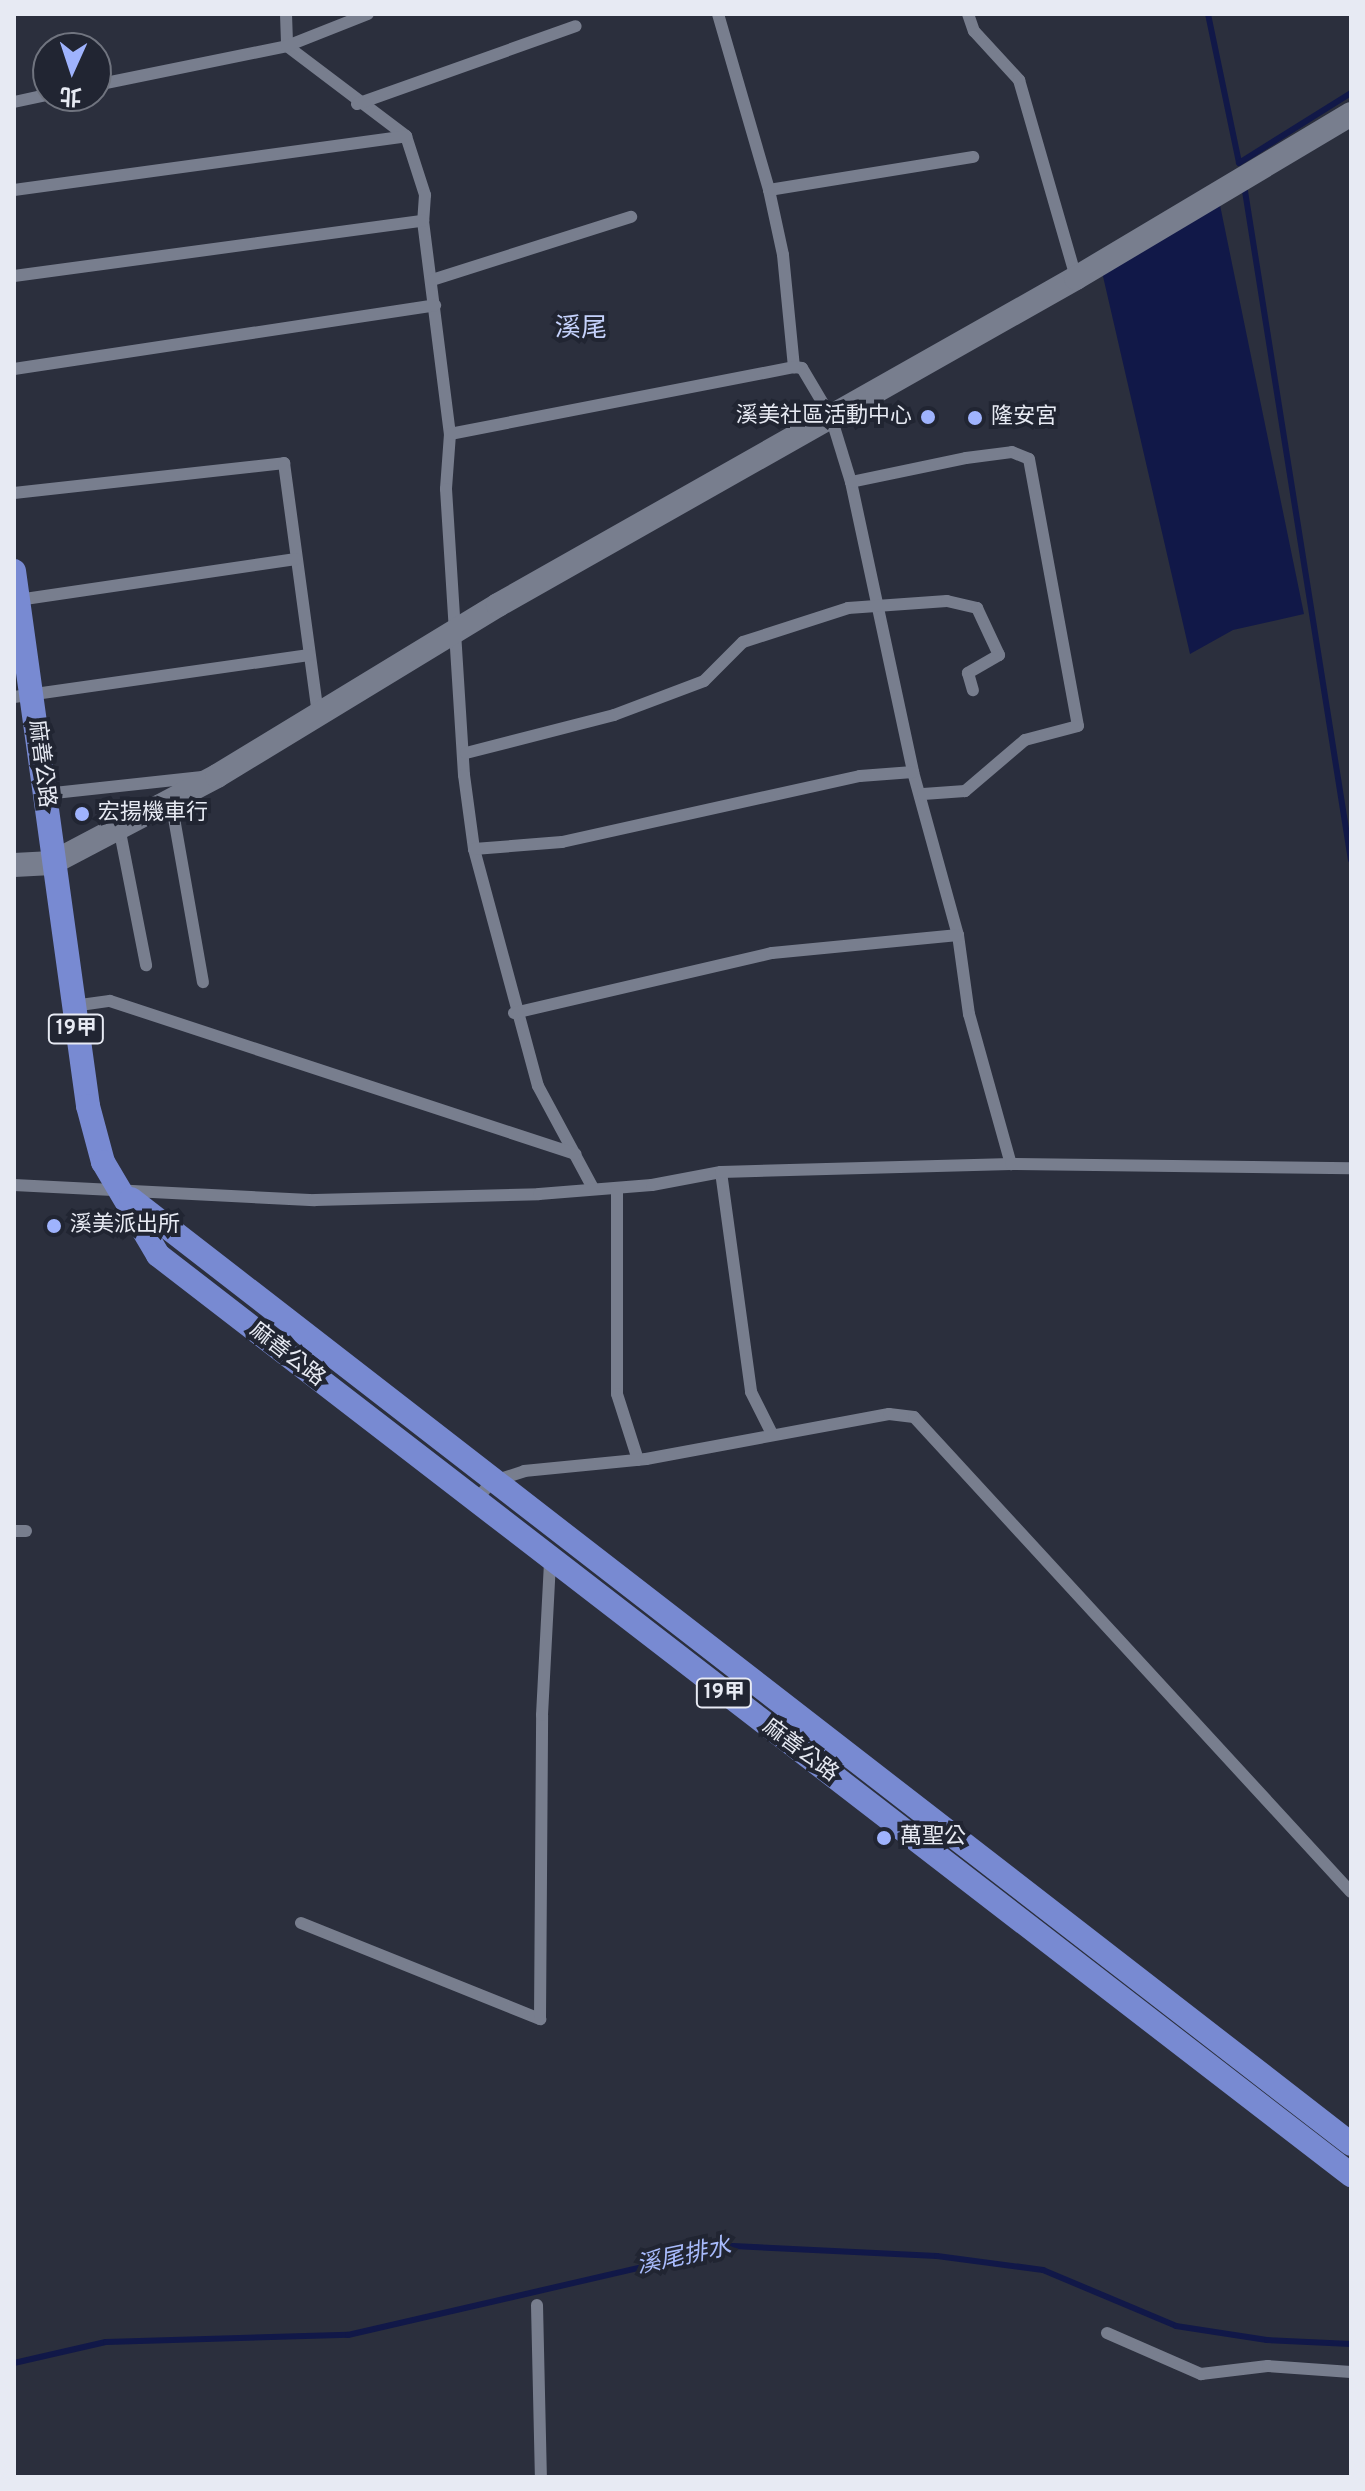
<!DOCTYPE html>
<html>
<head>
<meta charset="utf-8">
<style>
  body { margin:0 }
  #map { position:relative; width:1365px; height:2491px; overflow:hidden; background:#2b2f3d; font-family:Overpass,"Noto Sans TC",sans-serif }
  div>[style] { position:absolute }
  .water>* { inset:0; background:#111848 }
  .stream>* { height:6px; margin:-3px; padding:0 3px; transform-origin:3px; border-radius:3px; background:#111848 }
  .service>* { height:12px; margin:-6px; padding:0 6px; transform-origin:6px; border-radius:6px; background:#787e8e }
  .tertiary>* { height:24px; margin:-12px; padding:0 12px; transform-origin:12px; border-radius:12px; background:#787e8e }
  .primary>* { height:24px; margin:-12px; padding:0 12px; transform-origin:12px; border-radius:12px; background:#788ad2 }
  .dots>* { width:22px; height:22px; translate:-50% -50%; box-sizing:border-box; border:4px solid #212532; border-radius:50% }
  span { translate:-50% -50%; white-space:nowrap; text-align:center; line-height:1.15; -webkit-text-stroke:8px #212532; paint-order:stroke }
  .shield-label span { padding:2px 6px; background:#212532; border:2px solid; border-radius:6px; -webkit-text-stroke-width:0 }
  .shield-label { font-size:20px; color:#e7eaf3; font-weight:700 }
  .poi-label { font-size:22px; color:#e7eaf3 }
  .right { translate:-100% -50%; text-align:right }
  .left { translate:0 -50%; text-align:left }
  .street-label { font-size:22px; color:#e7eaf3 }
  .water-label { font-size:24px; color:#a8bbfc; font-style:italic }
  .quarter-label { font-size:26px; color:#c5d2fc }
  .frame { position:absolute; inset:0; border:16px solid #e7eaf3; pointer-events:none }
  .north { position:absolute; left:32px; top:32px; width:80px; height:80px; box-sizing:border-box; background:#212532; border:2px solid #70747f; border-radius:50%; rotate:183deg; font-size:22px; font-weight:700; line-height:32px; text-align:center; color:#e7eaf3 }
  .north::after { content:''; display:block; margin:auto; width:28px; height:36px; background:#9fb3fd; clip-path:polygon(50% 0,100% 100%,50% 72%,0 100%) }
</style>
</head>
<body>
<div id="map">
  <div class="water">
    <div style="clip-path:polygon(1220px 205px,1304px 614px,1233px 630px,1190px 654px,1102px 272px)"></div>
  </div>
  <div class="stream">
    <div style="left:1208px;top:14px;width:152px;rotate:78.2deg"></div>
    <div style="left:1239px;top:163px;width:132px;rotate:-32deg"></div>
    <div style="left:1245px;top:191px;width:677px;rotate:81deg"></div>
    <div style="left:14px;top:2363px;width:94px;rotate:-12.9deg"></div>
    <div style="left:106px;top:2342px;width:242px;rotate:-1.7deg"></div>
    <div style="left:348px;top:2335px;width:395px;rotate:-13deg"></div>
    <div style="left:733px;top:2246px;width:204px;rotate:2.8deg"></div>
    <div style="left:937px;top:2256px;width:107px;rotate:7.5deg"></div>
    <div style="left:1043px;top:2270px;width:144px;rotate:22.8deg"></div>
    <div style="left:1176px;top:2326px;width:92px;rotate:8.7deg"></div>
    <div style="left:1267px;top:2340px;width:84px;rotate:2.7deg"></div>
  </div>
  <div class="service">
    <div style="left:286px;top:14px;width:32px;rotate:88deg"></div>
    <div style="left:287px;top:46px;width:149px;rotate:37.1deg"></div>
    <div style="left:406px;top:136px;width:62px;rotate:72.1deg"></div>
    <div style="left:425px;top:195px;width:26px;rotate:94deg"></div>
    <div style="left:423px;top:221px;width:215px;rotate:82.8deg"></div>
    <div style="left:450px;top:434px;width:55px;rotate:94.2deg"></div>
    <div style="left:446px;top:489px;width:287px;rotate:86.4deg"></div>
    <div style="left:464px;top:775px;width:75px;rotate:82.3deg"></div>
    <div style="left:474px;top:849px;width:245px;rotate:74.9deg"></div>
    <div style="left:538px;top:1086px;width:116px;rotate:61.7deg"></div>
    <div style="left:718px;top:14px;width:183px;rotate:73.8deg"></div>
    <div style="left:769px;top:190px;width:66px;rotate:77.8deg"></div>
    <div style="left:783px;top:255px;width:113px;rotate:84.4deg"></div>
    <div style="left:794px;top:367px;width:8px;rotate:7deg"></div>
    <div style="left:802px;top:368px;width:57px;rotate:59.4deg"></div>
    <div style="left:831px;top:417px;width:68px;rotate:72.9deg"></div>
    <div style="left:851px;top:482px;width:297px;rotate:77.9deg"></div>
    <div style="left:913px;top:772px;width:169px;rotate:74.6deg"></div>
    <div style="left:958px;top:935px;width:80px;rotate:82.1deg"></div>
    <div style="left:969px;top:1014px;width:156px;rotate:74.4deg"></div>
    <div style="left:968px;top:14px;width:18px;rotate:71deg"></div>
    <div style="left:974px;top:31px;width:67px;rotate:47.4deg"></div>
    <div style="left:1019px;top:80px;width:206px;rotate:73.9deg"></div>
    <div style="left:96px;top:85px;width:195px;rotate:-11.5deg"></div>
    <div style="left:287px;top:46px;width:87px;rotate:-21.6deg"></div>
    <div style="left:14px;top:102px;width:35px;rotate:-12deg"></div>
    <div style="left:357px;top:104px;width:232px;rotate:-19.6deg"></div>
    <div style="left:14px;top:190px;width:396px;rotate:-7.8deg"></div>
    <div style="left:769px;top:190px;width:207px;rotate:-9.2deg"></div>
    <div style="left:14px;top:276px;width:413px;rotate:-7.7deg"></div>
    <div style="left:432px;top:280px;width:209px;rotate:-17.6deg"></div>
    <div style="left:14px;top:369px;width:426px;rotate:-8.6deg"></div>
    <div style="left:450px;top:434px;width:350px;rotate:-11deg"></div>
    <div style="left:851px;top:482px;width:117px;rotate:-11.8deg"></div>
    <div style="left:966px;top:458px;width:46px;rotate:-7.4deg"></div>
    <div style="left:1012px;top:452px;width:18px;rotate:22deg"></div>
    <div style="left:1029px;top:459px;width:271px;rotate:79.6deg"></div>
    <div style="left:1078px;top:726px;width:55px;rotate:165.2deg"></div>
    <div style="left:1025px;top:740px;width:79px;rotate:139.6deg"></div>
    <div style="left:965px;top:791px;width:42px;rotate:175.9deg"></div>
    <div style="left:14px;top:493px;width:272px;rotate:-6.3deg"></div>
    <div style="left:284px;top:463px;width:255px;rotate:82.3deg"></div>
    <div style="left:18px;top:600px;width:281px;rotate:-8.4deg"></div>
    <div style="left:14px;top:697px;width:298px;rotate:-8.1deg"></div>
    <div style="left:466px;top:753px;width:153px;rotate:-14.4deg"></div>
    <div style="left:614px;top:715px;width:96px;rotate:-20.7deg"></div>
    <div style="left:704px;top:681px;width:55px;rotate:-45deg"></div>
    <div style="left:743px;top:642px;width:110px;rotate:-17.9deg"></div>
    <div style="left:848px;top:608px;width:99px;rotate:-4deg"></div>
    <div style="left:947px;top:601px;width:31px;rotate:13deg"></div>
    <div style="left:977px;top:608px;width:52px;rotate:64.9deg"></div>
    <div style="left:999px;top:655px;width:36px;rotate:150deg"></div>
    <div style="left:968px;top:673px;width:18px;rotate:74deg"></div>
    <div style="left:45px;top:794px;width:158px;rotate:-6.2deg"></div>
    <div style="left:171px;top:801px;width:184px;rotate:80deg"></div>
    <div style="left:119px;top:827px;width:141px;rotate:78.9deg"></div>
    <div style="left:474px;top:849px;width:88px;rotate:-4.5deg"></div>
    <div style="left:562px;top:842px;width:305px;rotate:-12.5deg"></div>
    <div style="left:860px;top:776px;width:53px;rotate:-4.3deg"></div>
    <div style="left:73px;top:1006px;width:37px;rotate:-8deg"></div>
    <div style="left:110px;top:1001px;width:490px;rotate:18.2deg"></div>
    <div style="left:514px;top:1013px;width:265px;rotate:-13.1deg"></div>
    <div style="left:772px;top:953px;width:187px;rotate:-5.5deg"></div>
    <div style="left:721px;top:1172px;width:222px;rotate:82.2deg"></div>
    <div style="left:751px;top:1392px;width:47px;rotate:63.4deg"></div>
    <div style="left:14px;top:1185px;width:301px;rotate:2.9deg"></div>
    <div style="left:315px;top:1200px;width:224px;rotate:-1.5deg"></div>
    <div style="left:539px;top:1194px;width:113px;rotate:-4.6deg"></div>
    <div style="left:652px;top:1185px;width:70px;rotate:-10.7deg"></div>
    <div style="left:721px;top:1172px;width:290px;rotate:-1.6deg"></div>
    <div style="left:1011px;top:1164px;width:340px;rotate:0.7deg"></div>
    <div style="left:617px;top:1188px;width:206px;rotate:90deg"></div>
    <div style="left:617px;top:1394px;width:69px;rotate:72.3deg"></div>
    <div style="left:475px;top:1502px;width:26px;rotate:-51deg"></div>
    <div style="left:491px;top:1482px;width:35px;rotate:-18deg"></div>
    <div style="left:524px;top:1471px;width:123px;rotate:-5.6deg"></div>
    <div style="left:646px;top:1459px;width:247px;rotate:-10.5deg"></div>
    <div style="left:889px;top:1414px;width:25px;rotate:7deg"></div>
    <div style="left:914px;top:1417px;width:645px;rotate:47.39deg"></div>
    <div style="left:14px;top:1531px;width:12px"></div>
    <div style="left:301px;top:1923px;width:258px;rotate:21.9deg"></div>
    <div style="left:540px;top:2019px;width:304px;rotate:-89.6deg"></div>
    <div style="left:542px;top:1715px;width:154px;rotate:-87deg"></div>
    <div style="left:537px;top:2305px;width:172px;rotate:88.7deg"></div>
    <div style="left:1107px;top:2333px;width:103px;rotate:23.6deg"></div>
    <div style="left:1201px;top:2374px;width:67px;rotate:-6.8deg"></div>
    <div style="left:1268px;top:2366px;width:83px;rotate:4.1deg"></div>
  </div>
  <div class="tertiary">
    <div style="left:14px;top:865px;width:38px;rotate:-3deg"></div>
    <div style="left:52px;top:863px;width:187px;rotate:-27.8deg"></div>
    <div style="left:217px;top:776px;width:329px;rotate:-31.3deg"></div>
    <div style="left:498px;top:605px;width:664px;rotate:-29.5deg"></div>
    <div style="left:1076px;top:278px;width:320px;rotate:-30.8deg"></div>
  </div>
  <div class="primary">
    <div style="left:14px;top:571px;width:540px;rotate:82.12deg"></div>
    <div style="left:88px;top:1106px;width:58px;rotate:75deg"></div>
    <div style="left:103px;top:1162px;width:108px;rotate:59.4deg"></div>
    <div style="left:158px;top:1255px;width:1507px;rotate:37.64deg"></div>
    <div style="left:131px;top:1199px;width:1543px;rotate:37.76deg"></div>
  </div>
  <div class="dots">
    <div style="left:928px;top:417px;background:#9fb3fd"></div>
    <div style="left:975px;top:418px;background:#9fb3fd"></div>
    <div style="left:82px;top:814px;background:#9fb3fd"></div>
    <div style="left:54px;top:1226px;background:#9fb3fd"></div>
    <div style="left:884px;top:1838px;background:#9fb3fd"></div>
  </div>
  <div class="shield-label">
    <span style="left:76px;top:1029px">19甲</span>
    <span style="left:724px;top:1693px">19甲</span>
  </div>
  <div class="poi-label">
    <span class="right" style="left:912px;top:417px">溪美社區活動中心</span>
    <span class="left" style="left:991px;top:418px">隆安宮</span>
    <span class="left" style="left:98px;top:814px">宏揚機車行</span>
    <span class="left" style="left:70px;top:1226px">溪美派出所</span>
    <span class="left" style="left:900px;top:1838px">萬聖公</span>
  </div>
  <div class="street-label">
    <span style="left:41px;top:764px;rotate:83deg">麻善公路</span>
    <span style="left:287px;top:1355px;rotate:38deg">麻善公路</span>
    <span style="left:800px;top:1751px;rotate:37deg">麻善公路</span>
  </div>
  <div class="water-label">
    <span style="left:684px;top:2258px;rotate:-12deg">溪尾排水</span>
  </div>
  <div class="quarter-label">
    <span style="left:581px;top:330px">溪尾</span>
  </div>
  <div class="frame"></div>
  <div class="north">北</div>
</div>
</body>
</html>
